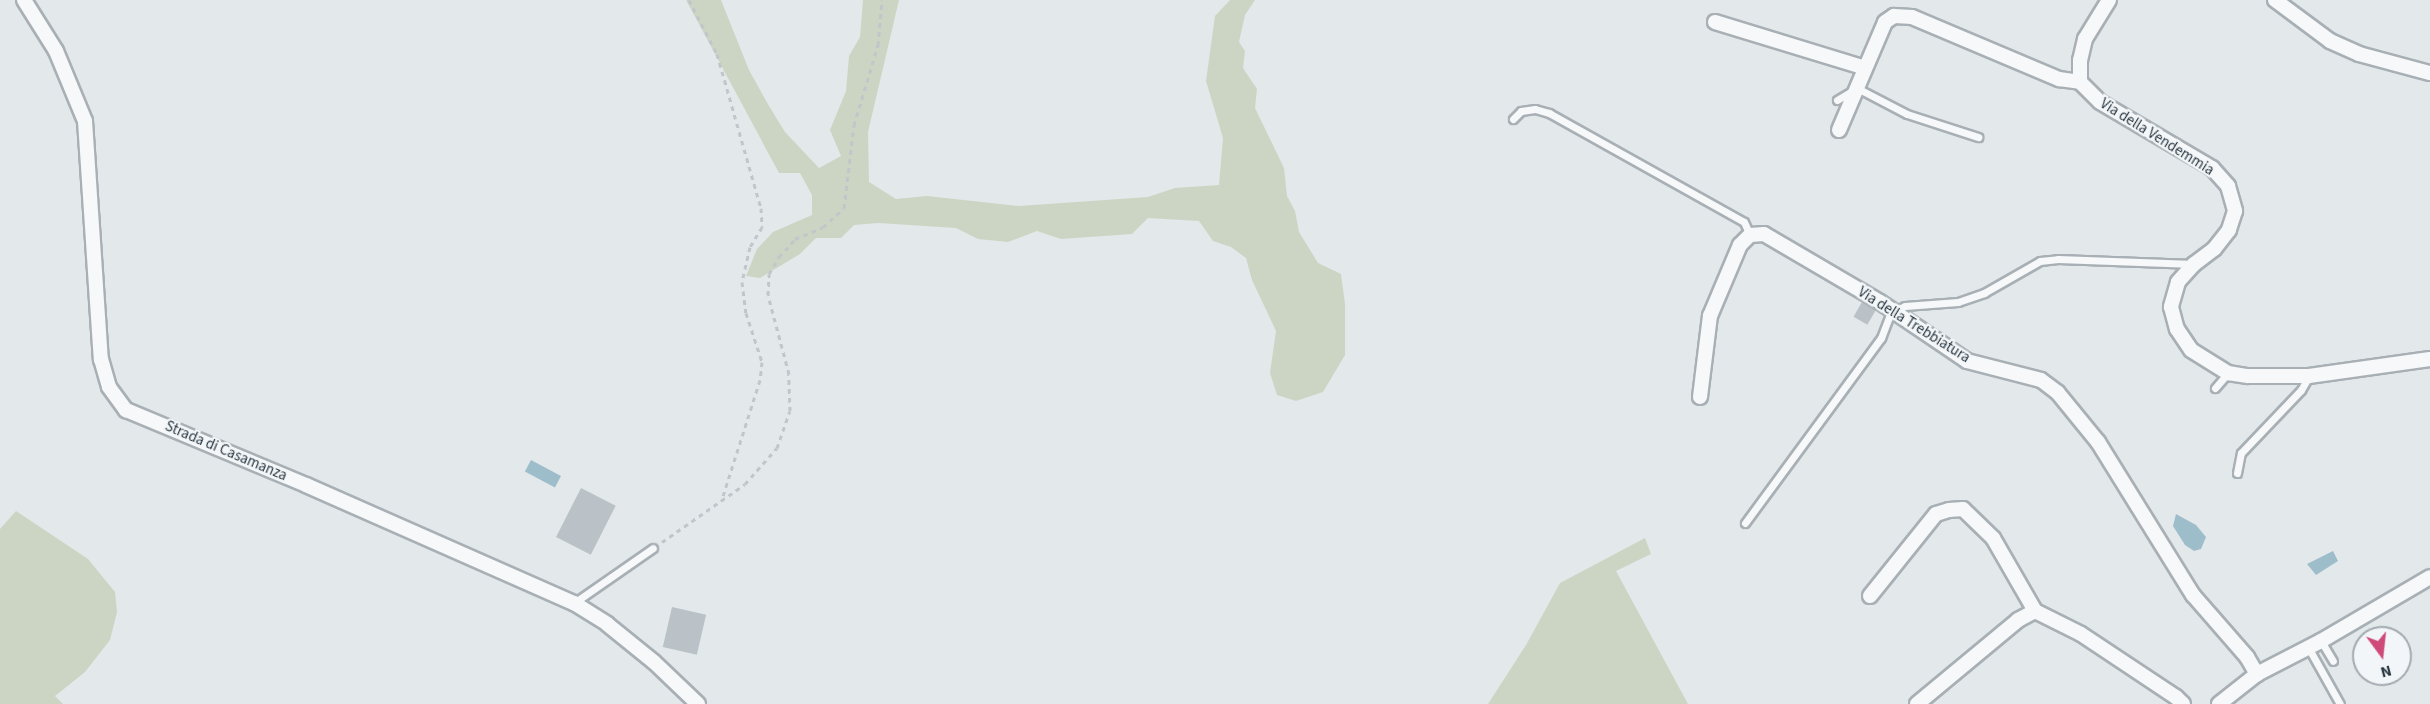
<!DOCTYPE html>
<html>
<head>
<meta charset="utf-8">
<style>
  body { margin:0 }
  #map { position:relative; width:2430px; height:704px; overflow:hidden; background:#e3e8eb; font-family:"Source Sans 3",sans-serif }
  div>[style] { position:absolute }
  .green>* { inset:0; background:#ccd5c4 }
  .water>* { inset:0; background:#9ebdcb; transform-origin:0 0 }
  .building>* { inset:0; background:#bac2c8; transform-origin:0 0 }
  .path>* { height:3px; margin-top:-1.5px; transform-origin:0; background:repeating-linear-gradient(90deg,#c1c6ca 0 4.5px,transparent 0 9px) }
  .roads { filter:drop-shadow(2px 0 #a8b0b5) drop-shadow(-2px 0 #a8b0b5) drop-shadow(0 2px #a8b0b5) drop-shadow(0 -2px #a8b0b5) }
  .lane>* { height:7px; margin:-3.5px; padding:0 3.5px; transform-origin:3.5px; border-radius:3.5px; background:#f6f8f9 }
  .street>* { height:14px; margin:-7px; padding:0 7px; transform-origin:7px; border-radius:7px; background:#f6f8f9 }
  span { translate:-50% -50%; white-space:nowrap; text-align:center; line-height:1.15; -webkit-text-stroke:4.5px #f3f6f8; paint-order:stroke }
  .street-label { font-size:15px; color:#2b3943 }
  .north { position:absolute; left:2352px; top:626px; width:60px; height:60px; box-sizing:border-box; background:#f3f6f8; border:2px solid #a3aab0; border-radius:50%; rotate:165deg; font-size:16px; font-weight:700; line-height:24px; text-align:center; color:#2b3943 }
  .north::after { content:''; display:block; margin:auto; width:21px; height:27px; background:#cf4979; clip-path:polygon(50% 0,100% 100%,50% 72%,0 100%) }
</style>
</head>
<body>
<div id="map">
  <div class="green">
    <div style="clip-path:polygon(686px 0,721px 0,749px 70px,769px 106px,785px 132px,819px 168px,841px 156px,830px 130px,846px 91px,849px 56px,860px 37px,863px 0,899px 0,868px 132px,869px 182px,896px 199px,927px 196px,1019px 206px,1148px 197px,1175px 188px,1219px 185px,1223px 138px,1206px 81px,1215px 16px,1230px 0,1255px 0,1245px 15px,1239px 42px,1245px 51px,1243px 68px,1257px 89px,1255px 108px,1284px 168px,1287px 196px,1295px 211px,1299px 232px,1318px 263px,1341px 274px,1345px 304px,1345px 355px,1323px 392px,1296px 401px,1277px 395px,1270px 373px,1276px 331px,1252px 280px,1246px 258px,1231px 247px,1213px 241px,1199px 221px,1148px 218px,1132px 234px,1061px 239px,1037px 231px,1008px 242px,978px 239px,956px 228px,878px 223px,854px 225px,841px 238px,816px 238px,800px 254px,760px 278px,746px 276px,757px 249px,773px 232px,812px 215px,812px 195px,800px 173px,779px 173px)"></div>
    <div style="clip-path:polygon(16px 511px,88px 559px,115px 592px,117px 612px,110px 640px,85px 672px,55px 696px,63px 704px,0 704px,0 529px)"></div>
    <div style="clip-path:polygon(1645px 538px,1651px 554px,1616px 571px,1688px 704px,1488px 704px,1526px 645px,1560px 583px)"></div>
  </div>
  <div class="water">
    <div style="left:531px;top:460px;width:34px;height:13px;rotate:28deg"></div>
    <div style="clip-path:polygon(2176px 514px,2196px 525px,2206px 537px,2201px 549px,2194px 551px,2185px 545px,2173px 526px)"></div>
    <div style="clip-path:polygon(2333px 551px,2338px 561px,2316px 575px,2307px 564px)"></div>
  </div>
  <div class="building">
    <div style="left:1862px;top:302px;width:16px;height:17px;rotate:30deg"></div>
    <div style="left:581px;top:488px;width:39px;height:55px;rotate:27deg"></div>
    <div style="left:672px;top:607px;width:35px;height:41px;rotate:13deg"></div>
  </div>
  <div class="path">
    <div style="left:689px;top:0;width:61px;rotate:62.6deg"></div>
    <div style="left:717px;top:54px;width:160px;rotate:74.1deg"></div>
    <div style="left:761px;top:208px;width:19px;rotate:87deg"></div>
    <div style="left:762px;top:227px;width:23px;rotate:121deg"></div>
    <div style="left:750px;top:247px;width:36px;rotate:103deg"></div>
    <div style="left:742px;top:282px;width:31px;rotate:83deg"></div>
    <div style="left:746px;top:313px;width:52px;rotate:71.9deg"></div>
    <div style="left:762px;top:362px;width:18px;rotate:96deg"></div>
    <div style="left:760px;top:380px;width:125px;rotate:107.7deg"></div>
    <div style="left:662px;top:542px;width:101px;rotate:-34.9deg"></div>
    <div style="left:745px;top:484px;width:48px;rotate:-48.4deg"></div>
    <div style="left:777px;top:448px;width:39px;rotate:-71deg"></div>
    <div style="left:790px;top:411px;width:37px;rotate:-92deg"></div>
    <div style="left:789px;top:374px;width:82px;rotate:-104.9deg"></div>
    <div style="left:768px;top:295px;width:21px;rotate:-87deg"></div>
    <div style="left:769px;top:274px;width:20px;rotate:-60deg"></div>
    <div style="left:779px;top:257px;width:24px;rotate:-48deg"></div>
    <div style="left:795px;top:239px;width:30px;rotate:-23deg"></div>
    <div style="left:823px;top:227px;width:28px;rotate:-42deg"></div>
    <div style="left:844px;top:208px;width:84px;rotate:-83.1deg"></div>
    <div style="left:854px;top:125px;width:84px;rotate:-73.3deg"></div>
    <div style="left:878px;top:45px;width:45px;rotate:-84.9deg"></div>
  </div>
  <div class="roads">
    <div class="lane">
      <div style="left:1837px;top:100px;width:23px;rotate:-31deg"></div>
      <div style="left:1857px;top:88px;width:56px;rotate:27.5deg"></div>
      <div style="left:1907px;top:114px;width:75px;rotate:17.9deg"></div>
      <div style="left:1513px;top:119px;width:11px;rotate:-45deg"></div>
      <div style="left:1521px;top:111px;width:14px;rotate:-8deg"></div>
      <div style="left:1535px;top:109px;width:15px;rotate:16deg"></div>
      <div style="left:1549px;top:113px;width:223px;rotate:29.2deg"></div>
      <div style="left:1744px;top:222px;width:14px;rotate:65deg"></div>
      <div style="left:2215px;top:388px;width:20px;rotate:-49deg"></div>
      <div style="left:2237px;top:473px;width:20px;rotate:-79deg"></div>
      <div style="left:2241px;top:453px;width:87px;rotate:-46.4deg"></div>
      <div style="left:2301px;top:390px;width:16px;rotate:-60deg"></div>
      <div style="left:1745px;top:523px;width:230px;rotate:-53.7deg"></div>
      <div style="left:1881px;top:338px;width:28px;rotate:-69deg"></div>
      <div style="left:1891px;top:312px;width:15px;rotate:-23deg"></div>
      <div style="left:1905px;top:306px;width:53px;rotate:-4.3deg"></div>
      <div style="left:1958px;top:302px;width:28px;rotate:-19deg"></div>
      <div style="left:1984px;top:293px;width:64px;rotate:-29.7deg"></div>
      <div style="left:2040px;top:261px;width:18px;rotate:-6deg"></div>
      <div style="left:2058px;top:259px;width:136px;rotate:2.1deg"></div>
      <div style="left:574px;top:603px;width:96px;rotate:-34.8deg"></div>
      <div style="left:2321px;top:641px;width:23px;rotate:59deg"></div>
      <div style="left:2308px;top:647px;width:65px;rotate:60.7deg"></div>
    </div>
    <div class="street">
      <div style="left:24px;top:0;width:60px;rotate:57.9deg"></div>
      <div style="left:56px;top:51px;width:76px;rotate:67.5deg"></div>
      <div style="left:85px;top:121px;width:239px;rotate:86.2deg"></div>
      <div style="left:101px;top:359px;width:29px;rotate:74deg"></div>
      <div style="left:109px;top:387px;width:29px;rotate:54deg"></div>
      <div style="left:126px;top:410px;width:195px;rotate:22.6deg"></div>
      <div style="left:306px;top:485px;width:293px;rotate:23.8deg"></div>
      <div style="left:574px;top:603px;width:39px;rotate:32deg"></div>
      <div style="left:607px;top:624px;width:60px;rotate:39deg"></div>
      <div style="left:654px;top:662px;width:61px;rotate:43.7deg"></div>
      <div style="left:2109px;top:0;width:46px;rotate:121.6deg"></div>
      <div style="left:2085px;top:39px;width:22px;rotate:103deg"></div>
      <div style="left:2080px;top:60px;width:22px;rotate:90deg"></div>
      <div style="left:2080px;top:82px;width:28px;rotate:45deg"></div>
      <div style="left:2100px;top:102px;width:130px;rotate:30.5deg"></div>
      <div style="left:2212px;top:168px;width:24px;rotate:48deg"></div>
      <div style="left:2228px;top:186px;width:26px;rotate:74deg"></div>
      <div style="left:2235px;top:211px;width:20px;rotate:108deg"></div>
      <div style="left:2229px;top:230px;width:24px;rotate:128deg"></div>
      <div style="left:2214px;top:249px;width:25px;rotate:143deg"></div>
      <div style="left:2194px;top:264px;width:24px;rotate:132deg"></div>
      <div style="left:2178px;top:282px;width:26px;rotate:106deg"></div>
      <div style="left:2171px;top:307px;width:23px;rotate:75deg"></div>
      <div style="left:2177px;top:329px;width:25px;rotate:56deg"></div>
      <div style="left:2191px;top:350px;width:44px;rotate:31.9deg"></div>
      <div style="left:2228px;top:373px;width:20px;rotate:9deg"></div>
      <div style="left:2248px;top:376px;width:61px"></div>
      <div style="left:2309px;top:376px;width:122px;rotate:-8deg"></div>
      <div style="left:2275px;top:0;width:69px;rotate:36.7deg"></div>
      <div style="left:2330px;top:41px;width:32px;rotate:24deg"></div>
      <div style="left:2359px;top:54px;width:73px;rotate:15deg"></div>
      <div style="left:1715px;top:22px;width:157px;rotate:17deg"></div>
      <div style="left:1839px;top:130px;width:117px;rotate:-66.9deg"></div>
      <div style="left:1885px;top:22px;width:11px;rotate:-34deg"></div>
      <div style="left:1894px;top:16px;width:18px;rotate:3deg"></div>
      <div style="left:1912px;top:17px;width:160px;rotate:22.9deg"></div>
      <div style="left:2059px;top:79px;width:21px;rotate:8deg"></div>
      <div style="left:1700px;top:397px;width:82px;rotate:-83deg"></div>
      <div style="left:1710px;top:316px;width:77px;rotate:-67.1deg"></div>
      <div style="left:1740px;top:245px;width:14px;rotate:-45deg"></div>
      <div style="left:1750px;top:235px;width:14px;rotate:-4deg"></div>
      <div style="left:1764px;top:234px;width:134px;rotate:30.4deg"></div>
      <div style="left:1880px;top:302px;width:105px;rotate:34.1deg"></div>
      <div style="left:1967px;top:361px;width:76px;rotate:14.4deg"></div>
      <div style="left:2041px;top:380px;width:21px;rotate:37deg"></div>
      <div style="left:2058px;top:393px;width:63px;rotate:50.8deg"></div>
      <div style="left:2098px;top:442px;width:180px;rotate:58.2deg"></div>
      <div style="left:2193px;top:595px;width:82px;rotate:48.9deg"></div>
      <div style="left:2247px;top:657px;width:20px;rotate:60deg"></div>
      <div style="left:1870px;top:596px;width:105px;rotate:-51.2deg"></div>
      <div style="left:1936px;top:514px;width:14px;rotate:-17deg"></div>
      <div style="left:1949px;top:510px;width:14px;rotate:-4deg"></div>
      <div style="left:1963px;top:509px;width:42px;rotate:44deg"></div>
      <div style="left:1993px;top:538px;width:84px;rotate:60.1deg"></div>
      <div style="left:1917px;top:704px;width:131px;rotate:-39.7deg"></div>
      <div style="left:2018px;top:620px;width:19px;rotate:-28deg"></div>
      <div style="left:2035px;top:611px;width:51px;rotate:26.6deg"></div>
      <div style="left:2081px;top:634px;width:114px;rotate:33.6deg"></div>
      <div style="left:2176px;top:697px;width:10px;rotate:45deg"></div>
      <div style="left:2219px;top:704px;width:48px;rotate:-38.3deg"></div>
      <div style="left:2257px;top:674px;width:72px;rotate:-27.3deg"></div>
      <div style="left:2321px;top:641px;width:126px;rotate:-30.4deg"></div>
    </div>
  </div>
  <div class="street-label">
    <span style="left:2157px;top:137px;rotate:32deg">Via della Vendemmia</span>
    <span style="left:1914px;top:325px;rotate:32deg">Via della Trebbiatura</span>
    <span style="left:226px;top:451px;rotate:23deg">Strada di Casamanza</span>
  </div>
  <div class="north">N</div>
</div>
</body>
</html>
